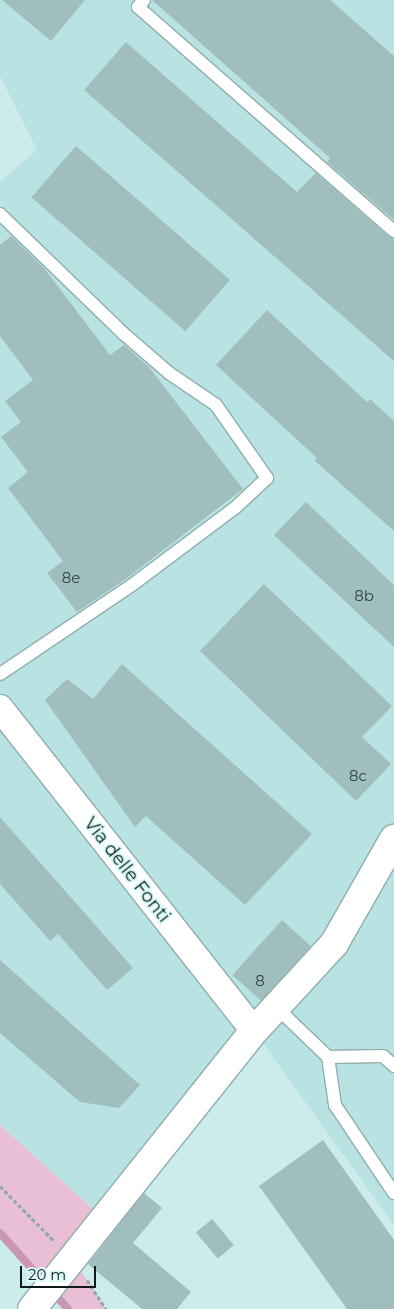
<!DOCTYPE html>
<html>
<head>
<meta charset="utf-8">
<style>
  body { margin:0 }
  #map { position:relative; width:394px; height:1309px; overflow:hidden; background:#cceceb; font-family:Montserrat,sans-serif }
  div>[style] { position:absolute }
  .built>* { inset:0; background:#b9e3e2 }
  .green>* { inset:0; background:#e9bfd5 }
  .stream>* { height:8px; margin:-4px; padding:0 4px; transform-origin:4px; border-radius:4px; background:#c997b1 }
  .building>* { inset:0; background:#9fbebd; transform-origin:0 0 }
  .path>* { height:3px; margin-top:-1.5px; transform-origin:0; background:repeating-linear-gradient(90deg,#8fa9a8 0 4px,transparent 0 6.5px) }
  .roads { filter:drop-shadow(1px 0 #8faead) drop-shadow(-1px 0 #8faead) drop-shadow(0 1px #8faead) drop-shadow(0 -1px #8faead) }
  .service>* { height:12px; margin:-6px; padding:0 6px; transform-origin:6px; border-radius:6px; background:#fff }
  .minor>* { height:26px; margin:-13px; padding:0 13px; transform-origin:13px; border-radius:13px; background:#fff }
  .tertiary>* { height:28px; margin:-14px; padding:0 14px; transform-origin:14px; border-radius:14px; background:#fff }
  span { translate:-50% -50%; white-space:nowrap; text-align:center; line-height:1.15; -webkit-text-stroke:4px #d9faf8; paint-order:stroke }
  .number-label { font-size:15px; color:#344 }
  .number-label span { -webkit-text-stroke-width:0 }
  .street-label { font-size:18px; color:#0f1b1b }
  .scale { position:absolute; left:20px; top:1266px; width:76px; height:22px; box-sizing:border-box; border:2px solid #0f1b1b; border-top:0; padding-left:6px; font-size:15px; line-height:18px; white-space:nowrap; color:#0f1b1b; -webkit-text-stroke:4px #d9faf8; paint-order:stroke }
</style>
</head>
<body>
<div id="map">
  <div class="built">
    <div style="clip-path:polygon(0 0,394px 0,394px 1225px,254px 1031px,104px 1219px,0 1125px,0 182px,37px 150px,0 76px)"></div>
  </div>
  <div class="green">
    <div style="clip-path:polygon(0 1125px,104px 1219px,73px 1259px,106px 1309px,68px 1309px,0 1233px)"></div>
  </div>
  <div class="stream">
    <div style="left:0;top:1233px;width:102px;rotate:48.2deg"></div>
  </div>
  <div class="building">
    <div style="clip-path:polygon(2px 0,85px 0,51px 41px)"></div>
    <div style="clip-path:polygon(152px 0,330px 0,394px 56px,394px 220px,327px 162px,330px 158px)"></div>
    <div style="clip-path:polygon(126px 42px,297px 192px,316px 173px,389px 237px,394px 239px,394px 361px,84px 90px)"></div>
    <div style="left:76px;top:146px;width:204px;height:68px;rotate:41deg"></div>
    <div style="clip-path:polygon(11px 236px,44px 268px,110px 355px,124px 345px,149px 367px,243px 489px,127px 578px,77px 612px,47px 573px,63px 561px,8px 488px,28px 472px,1px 437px,21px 422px,5px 401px,33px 380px,0 336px,0 245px)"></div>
    <div style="clip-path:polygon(267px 310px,367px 402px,370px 399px,394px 421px,394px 531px,315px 461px,317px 458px,216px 365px)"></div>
    <div style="clip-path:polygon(306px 502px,394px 585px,394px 647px,274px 535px)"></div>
    <div style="clip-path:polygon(264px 584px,392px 706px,362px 737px,391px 764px,356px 801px,200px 651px)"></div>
    <div style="clip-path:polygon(122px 664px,312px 834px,245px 905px,146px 816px,135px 827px,45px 700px,67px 679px,93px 699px)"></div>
    <div style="clip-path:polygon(0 817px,133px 968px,107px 990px,58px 934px,50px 941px,0 884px)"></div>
    <div style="left:282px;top:920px;width:39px;height:74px;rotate:42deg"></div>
    <div style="clip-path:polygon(0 960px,140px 1085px,119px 1108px,80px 1102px,0 1033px)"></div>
    <div style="clip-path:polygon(323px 1140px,394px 1240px,394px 1309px,347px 1309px,259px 1186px)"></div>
    <div style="clip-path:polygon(144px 1193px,162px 1208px,133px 1243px,191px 1292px,177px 1309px,142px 1309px,88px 1264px)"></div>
    <div style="left:212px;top:1219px;width:34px;height:21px;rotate:50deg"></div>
  </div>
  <div class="path">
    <div style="left:0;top:1186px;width:77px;rotate:45.5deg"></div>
    <div style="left:87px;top:1280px;width:35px;rotate:57deg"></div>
  </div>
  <div class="roads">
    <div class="service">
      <div style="left:144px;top:0;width:9px;rotate:131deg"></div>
      <div style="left:138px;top:7px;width:340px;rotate:41.2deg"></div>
      <div style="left:0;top:214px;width:173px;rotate:44.1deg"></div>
      <div style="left:124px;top:334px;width:60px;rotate:40.9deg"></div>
      <div style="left:169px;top:373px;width:57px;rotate:34.2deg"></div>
      <div style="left:216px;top:405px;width:89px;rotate:55.1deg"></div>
      <div style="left:267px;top:478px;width:42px;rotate:136.9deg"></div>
      <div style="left:236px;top:507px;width:130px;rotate:143.1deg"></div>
      <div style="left:132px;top:585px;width:159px;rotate:146deg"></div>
      <div style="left:276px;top:1007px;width:72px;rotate:43.9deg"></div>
      <div style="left:328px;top:1057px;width:55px;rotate:-1deg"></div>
      <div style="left:383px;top:1056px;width:15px;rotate:42deg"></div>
      <div style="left:328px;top:1057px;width:49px;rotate:81.7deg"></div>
      <div style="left:335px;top:1105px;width:106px;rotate:56.2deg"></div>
    </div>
    <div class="minor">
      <div style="left:0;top:708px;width:411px;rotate:51.8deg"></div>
    </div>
    <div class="tertiary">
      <div style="left:32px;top:1309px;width:356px;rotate:-51.4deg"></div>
      <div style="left:254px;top:1031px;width:118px;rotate:-47.4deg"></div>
      <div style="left:334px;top:944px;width:121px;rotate:-60.3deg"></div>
    </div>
  </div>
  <div class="number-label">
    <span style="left:71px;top:578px">8e</span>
    <span style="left:364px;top:596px">8b</span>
    <span style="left:358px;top:776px">8c</span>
    <span style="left:260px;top:981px">8</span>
  </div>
  <div class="street-label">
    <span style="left:127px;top:870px;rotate:52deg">Via delle Fonti</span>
  </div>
  <div class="scale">20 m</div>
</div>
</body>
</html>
